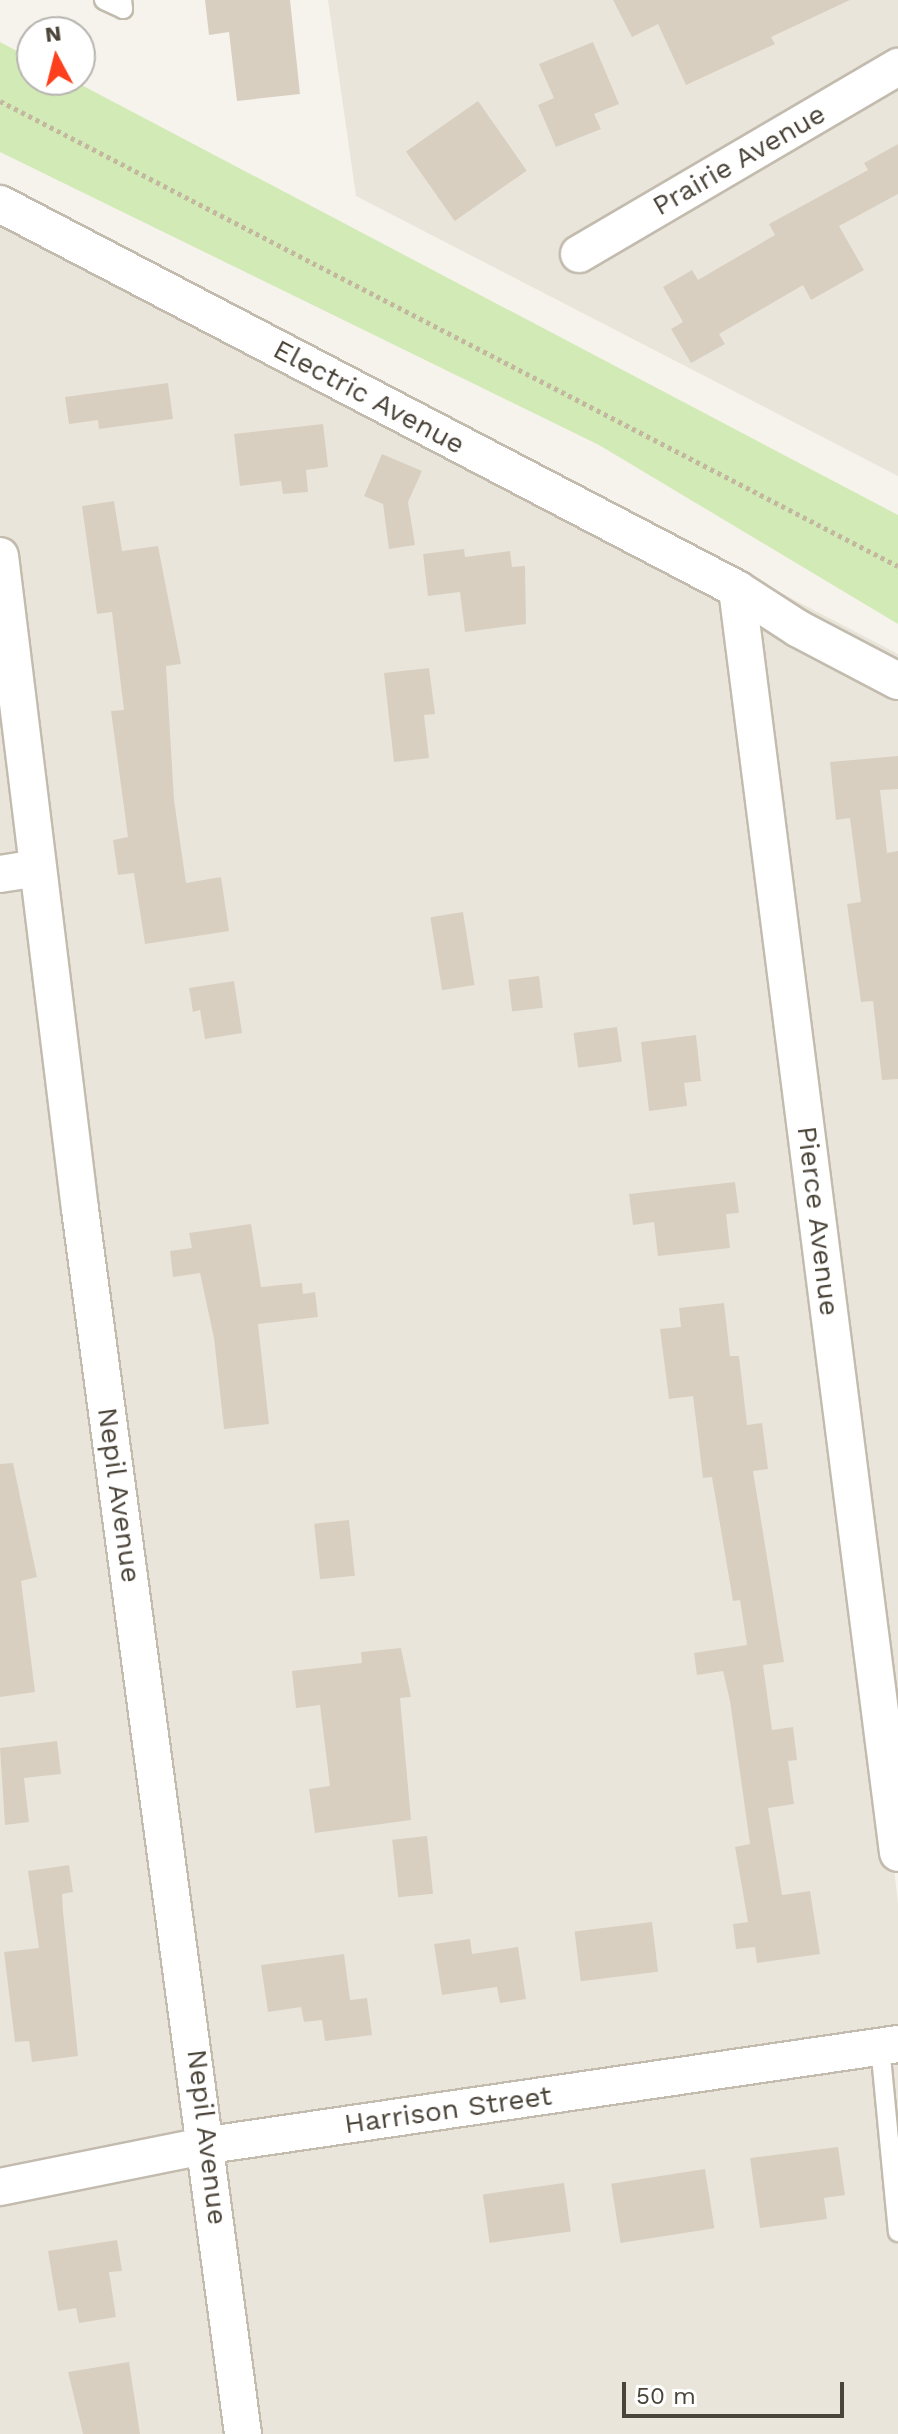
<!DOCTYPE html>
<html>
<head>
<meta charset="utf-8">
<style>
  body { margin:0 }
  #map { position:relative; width:898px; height:2434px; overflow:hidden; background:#f6f3ec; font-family:"Work Sans",sans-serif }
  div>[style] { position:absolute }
  .residential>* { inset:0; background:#eae5da }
  .green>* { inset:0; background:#d2eab5 }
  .building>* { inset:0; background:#d8cfc1; transform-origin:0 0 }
  .path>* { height:5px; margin-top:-2.5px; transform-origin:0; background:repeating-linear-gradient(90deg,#c4b79f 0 4px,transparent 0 8px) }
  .roads { filter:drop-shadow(2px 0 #c2bbae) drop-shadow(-2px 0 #c2bbae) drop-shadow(0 2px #c2bbae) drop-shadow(0 -2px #c2bbae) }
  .lane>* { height:18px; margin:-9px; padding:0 9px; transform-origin:9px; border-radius:9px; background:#fff }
  .street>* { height:36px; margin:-18px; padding:0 18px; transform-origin:18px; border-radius:18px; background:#fff }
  span { translate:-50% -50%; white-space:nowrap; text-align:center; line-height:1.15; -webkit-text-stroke:6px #fff; paint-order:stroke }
  .street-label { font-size:28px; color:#4b4439 }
  .north { position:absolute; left:16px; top:16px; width:80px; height:80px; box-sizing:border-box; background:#fff; border:2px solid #b7b4b0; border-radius:50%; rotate:353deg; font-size:22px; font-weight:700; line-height:32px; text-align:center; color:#4b4439 }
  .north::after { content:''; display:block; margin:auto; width:28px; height:36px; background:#fc3f1d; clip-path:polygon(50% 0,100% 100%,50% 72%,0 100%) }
  .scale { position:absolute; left:622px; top:2382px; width:222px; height:36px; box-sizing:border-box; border:4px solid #4b4439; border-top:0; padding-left:10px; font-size:24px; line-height:28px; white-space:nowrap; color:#4b4439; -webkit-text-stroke:6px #fff; paint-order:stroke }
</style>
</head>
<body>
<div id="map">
  <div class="residential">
    <div style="clip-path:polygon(328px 0,898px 0,898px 476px,356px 196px)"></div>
    <div style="clip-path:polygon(0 186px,898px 654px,898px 1786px,886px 1793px,898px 1905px,898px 2434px,0 2434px)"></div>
  </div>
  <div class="green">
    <div style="clip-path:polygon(0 42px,32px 59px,32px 80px,72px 80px,898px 515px,898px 624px,599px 445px,0 152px)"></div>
  </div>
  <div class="building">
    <div style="clip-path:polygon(205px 0,290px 0,300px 94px,237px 101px,229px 32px,209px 35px)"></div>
    <div style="clip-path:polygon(613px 0,850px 0,771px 37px,775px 44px,686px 85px,658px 24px,632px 37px)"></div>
    <div style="clip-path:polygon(593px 42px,619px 104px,594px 114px,601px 129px,556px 147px,538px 105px,554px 98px,539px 64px)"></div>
    <div style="left:478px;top:101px;width:85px;height:88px;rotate:55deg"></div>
    <div style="clip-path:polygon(898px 144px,898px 194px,839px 226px,864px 270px,811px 300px,803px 285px,719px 334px,725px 344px,691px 363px,671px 329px,683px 322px,663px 287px,692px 270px,698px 280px,775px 235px,769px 224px,868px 170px,864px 163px)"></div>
    <div style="clip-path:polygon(168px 383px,173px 419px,99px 429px,98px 420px,69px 424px,65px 397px)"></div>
    <div style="clip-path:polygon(323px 424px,328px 467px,306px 470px,308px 492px,283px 494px,281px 481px,240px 486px,234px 434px)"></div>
    <div style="clip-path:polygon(382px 454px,422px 471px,408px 502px,415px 545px,389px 549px,383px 504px,364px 496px)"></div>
    <div style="clip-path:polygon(114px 501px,122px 551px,158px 546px,181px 664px,166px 666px,174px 800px,186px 883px,221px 877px,229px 931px,145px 944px,134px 873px,118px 875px,113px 840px,128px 837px,111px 711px,124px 710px,112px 612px,97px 614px,82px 506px)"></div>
    <div style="clip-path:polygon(464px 549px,465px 557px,510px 551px,512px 567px,525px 566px,526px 624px,465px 632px,460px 592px,428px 596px,423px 554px)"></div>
    <div style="clip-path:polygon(429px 668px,435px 714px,424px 715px,429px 758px,394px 762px,384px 673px)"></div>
    <div style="clip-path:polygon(898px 756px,898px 789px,880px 790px,887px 853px,898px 851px,898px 1079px,882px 1080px,873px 1001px,861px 1002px,847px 904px,861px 902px,850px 818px,836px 820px,830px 762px)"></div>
    <div style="left:463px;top:912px;width:74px;height:33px;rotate:81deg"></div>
    <div style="left:539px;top:976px;width:32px;height:31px;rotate:83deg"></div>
    <div style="clip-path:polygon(234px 981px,242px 1033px,205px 1039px,200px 1010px,193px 1012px,189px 988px)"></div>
    <div style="left:617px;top:1027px;width:35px;height:44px;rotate:82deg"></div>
    <div style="clip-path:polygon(696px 1035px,701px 1081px,684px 1083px,687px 1106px,649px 1111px,641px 1042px)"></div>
    <div style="clip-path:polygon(735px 1182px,739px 1213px,726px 1214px,730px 1248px,658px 1256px,654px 1222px,633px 1225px,629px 1194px)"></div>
    <div style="clip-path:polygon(251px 1224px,261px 1287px,302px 1283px,303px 1294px,315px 1292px,318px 1317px,258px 1324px,269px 1424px,224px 1429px,214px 1338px,200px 1273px,173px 1277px,170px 1251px,192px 1248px,189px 1233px)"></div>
    <div style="clip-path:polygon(724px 1303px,730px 1356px,739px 1356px,747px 1425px,762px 1423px,768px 1469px,753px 1471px,784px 1662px,763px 1665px,772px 1730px,793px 1727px,797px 1760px,788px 1761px,794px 1804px,768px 1808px,782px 1895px,810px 1891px,820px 1954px,757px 1963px,755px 1947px,736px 1949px,733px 1924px,748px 1922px,735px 1847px,750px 1844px,730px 1701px,723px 1671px,697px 1675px,694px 1653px,747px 1645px,740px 1600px,733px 1601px,712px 1477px,703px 1478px,693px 1396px,669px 1399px,660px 1329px,681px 1327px,679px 1308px)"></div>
    <div style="clip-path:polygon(13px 1463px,37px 1577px,21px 1581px,35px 1692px,0 1697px,0 1464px)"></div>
    <div style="left:349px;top:1520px;width:56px;height:35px;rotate:84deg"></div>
    <div style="clip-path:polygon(401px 1648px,411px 1697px,400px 1698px,411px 1820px,315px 1833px,309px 1789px,330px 1786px,320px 1705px,296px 1708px,292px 1671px,362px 1663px,361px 1652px)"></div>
    <div style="clip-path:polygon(57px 1741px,61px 1774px,24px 1778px,29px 1822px,5px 1825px,0 1748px)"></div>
    <div style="left:427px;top:1836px;width:58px;height:35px;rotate:84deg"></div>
    <div style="clip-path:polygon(69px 1865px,73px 1892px,62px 1894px,63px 1912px,78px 2056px,32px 2062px,29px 2041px,15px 2042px,4px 1952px,39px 1948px,28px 1871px)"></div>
    <div style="left:652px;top:1922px;width:50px;height:78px;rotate:83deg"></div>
    <div style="clip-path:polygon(470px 1939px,472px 1954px,518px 1947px,526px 1999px,500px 2003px,497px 1987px,442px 1995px,434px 1944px)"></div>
    <div style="clip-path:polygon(344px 1954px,350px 2000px,367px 1998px,372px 2035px,325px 2041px,322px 2020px,304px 2022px,301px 2007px,268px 2012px,261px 1965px)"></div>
    <div style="clip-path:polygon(838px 2147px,845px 2195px,824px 2198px,827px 2219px,760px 2228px,750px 2158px)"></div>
    <div style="left:705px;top:2169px;width:60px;height:95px;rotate:81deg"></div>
    <div style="left:564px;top:2183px;width:49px;height:82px;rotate:82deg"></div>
    <div style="clip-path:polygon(117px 2240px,122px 2271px,109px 2272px,116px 2317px,79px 2323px,76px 2308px,58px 2311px,48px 2251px)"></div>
    <div style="clip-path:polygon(129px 2362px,140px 2434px,83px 2434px,68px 2372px)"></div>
  </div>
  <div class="path">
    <div style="left:0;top:101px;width:1011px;rotate:27.38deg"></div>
  </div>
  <div class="roads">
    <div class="lane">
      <div style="left:104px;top:0;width:21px;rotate:25deg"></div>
      <div style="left:123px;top:9px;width:9px;rotate:-96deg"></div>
      <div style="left:880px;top:2046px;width:187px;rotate:84.5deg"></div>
    </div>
    <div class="street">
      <div style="left:0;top:204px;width:832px;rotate:27.58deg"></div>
      <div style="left:737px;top:589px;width:72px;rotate:33deg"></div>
      <div style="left:797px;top:628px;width:114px;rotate:27.7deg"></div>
      <div style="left:579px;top:254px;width:370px;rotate:-30.4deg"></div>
      <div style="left:0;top:556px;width:658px;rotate:83.02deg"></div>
      <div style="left:80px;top:1209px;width:1236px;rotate:82.42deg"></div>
      <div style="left:737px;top:589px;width:1274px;rotate:82.74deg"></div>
      <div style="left:0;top:874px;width:36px;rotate:-9deg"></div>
      <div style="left:0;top:2187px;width:213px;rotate:-11.4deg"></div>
      <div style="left:209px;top:2145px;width:696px;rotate:-8.34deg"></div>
    </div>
  </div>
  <div class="street-label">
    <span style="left:739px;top:160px;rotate:-30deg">Prairie Avenue</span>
    <span style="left:369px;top:397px;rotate:28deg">Electric Avenue</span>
    <span style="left:818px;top:1221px;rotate:83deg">Pierce Avenue</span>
    <span style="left:119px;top:1495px;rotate:82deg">Nepil Avenue</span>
    <span style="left:448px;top:2110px;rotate:-8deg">Harrison Street</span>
    <span style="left:207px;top:2137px;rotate:83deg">Nepil Avenue</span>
  </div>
  <div class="north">N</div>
  <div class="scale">50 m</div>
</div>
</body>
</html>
